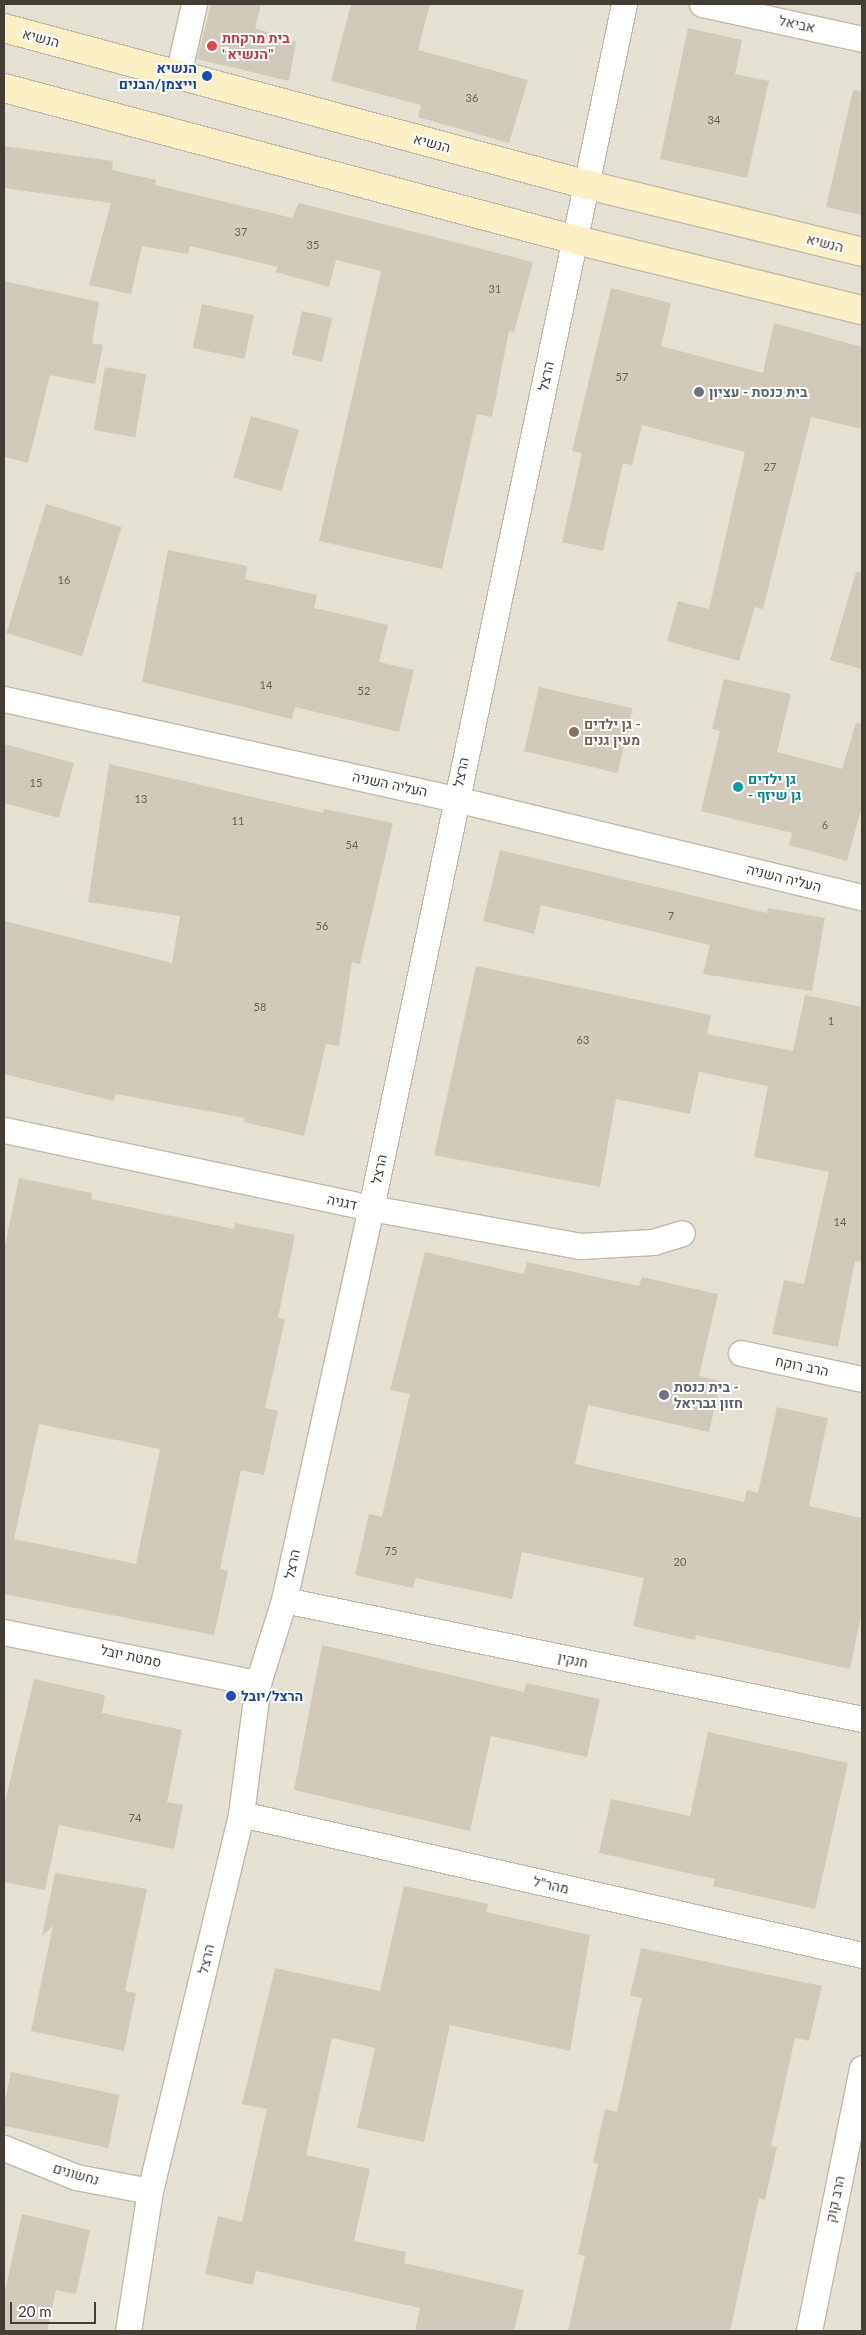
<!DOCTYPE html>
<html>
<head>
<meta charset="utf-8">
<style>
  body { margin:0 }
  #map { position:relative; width:866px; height:2335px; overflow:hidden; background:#f0eee4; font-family:Lato,Heebo,sans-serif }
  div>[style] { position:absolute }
  .residential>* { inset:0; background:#e4e0d2; transform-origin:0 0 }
  .building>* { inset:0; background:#d1caba; transform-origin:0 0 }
  .roads { filter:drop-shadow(1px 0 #beb9aa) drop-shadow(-1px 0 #beb9aa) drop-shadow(0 1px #beb9aa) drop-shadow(0 -1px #beb9aa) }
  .minor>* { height:25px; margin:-12.5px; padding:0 12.5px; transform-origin:12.5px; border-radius:12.5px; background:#fff }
  .secondary>* { height:28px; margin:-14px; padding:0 14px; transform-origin:14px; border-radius:14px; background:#fbf1c4 }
  .dots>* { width:14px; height:14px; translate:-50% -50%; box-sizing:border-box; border:2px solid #fff; border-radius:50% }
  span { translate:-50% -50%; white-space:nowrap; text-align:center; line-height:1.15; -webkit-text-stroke:4px #fff; paint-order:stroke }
  .number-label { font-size:11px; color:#666156 }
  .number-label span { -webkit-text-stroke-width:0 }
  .street-label { font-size:14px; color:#423e34 }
  .health-label { font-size:14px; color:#be3a42; font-weight:700 }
  .left { translate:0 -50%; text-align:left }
  .transit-label { font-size:14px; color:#164399; font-weight:700 }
  .right { translate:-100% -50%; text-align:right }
  .worship-label { font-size:14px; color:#5b616d; font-weight:700 }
  .education-label { font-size:14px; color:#785e54; font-weight:700 }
  .culture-label { font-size:14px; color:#0d838f; font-weight:700 }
  .frame { position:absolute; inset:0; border:5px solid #423e34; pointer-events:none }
  .scale { position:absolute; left:10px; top:2302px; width:86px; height:22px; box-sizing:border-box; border:2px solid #423e34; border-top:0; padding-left:6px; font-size:15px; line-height:18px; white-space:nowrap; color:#423e34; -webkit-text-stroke:4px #fff; paint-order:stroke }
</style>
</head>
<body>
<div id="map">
  <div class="residential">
    <div style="left:4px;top:4px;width:858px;height:2327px"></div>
  </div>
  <div class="building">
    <div style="clip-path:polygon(211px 4px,261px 4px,255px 28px,296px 42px,289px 81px,197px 59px)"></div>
    <div style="clip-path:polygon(351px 4px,430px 4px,418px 50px,528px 80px,509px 143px,418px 117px,421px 105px,331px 81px)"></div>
    <div style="clip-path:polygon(688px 28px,742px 40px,735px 74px,769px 81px,747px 178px,660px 159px)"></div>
    <div style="clip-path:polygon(853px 90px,862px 91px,862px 215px,826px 207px)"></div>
    <div style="clip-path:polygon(4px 146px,113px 161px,112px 170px,156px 180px,155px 185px,292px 218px,299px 203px,533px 262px,514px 332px,509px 331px,492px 417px,477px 414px,442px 569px,319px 541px,381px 271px,336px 260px,329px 287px,276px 272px,278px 267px,190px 246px,188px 254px,142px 246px,131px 294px,89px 285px,111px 203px,4px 188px)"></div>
    <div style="clip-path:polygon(4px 281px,99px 302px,92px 343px,103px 345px,95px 384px,50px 375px,28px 463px,4px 457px)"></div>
    <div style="clip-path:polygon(611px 288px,671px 303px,661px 346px,763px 373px,774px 323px,862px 347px,862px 429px,811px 417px,763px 609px,755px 607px,739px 661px,667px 641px,678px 601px,709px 609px,745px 452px,642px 425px,632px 465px,623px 463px,603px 551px,562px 542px,582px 453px,572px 451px)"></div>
    <div style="left:202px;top:304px;width:53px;height:45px;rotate:12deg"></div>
    <div style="left:302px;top:311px;width:31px;height:45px;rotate:13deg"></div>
    <div style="left:105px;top:367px;width:42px;height:64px;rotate:10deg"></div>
    <div style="left:251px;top:416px;width:50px;height:64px;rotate:16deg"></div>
    <div style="left:46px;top:504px;width:79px;height:135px;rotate:17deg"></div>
    <div style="clip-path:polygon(168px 550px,247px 566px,245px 579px,317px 595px,314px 608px,388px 625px,379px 662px,414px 670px,399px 732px,295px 707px,292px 719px,142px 682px)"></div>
    <div style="clip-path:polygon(856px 572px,862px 572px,862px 669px,830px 660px)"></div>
    <div style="clip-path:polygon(724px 679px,791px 694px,777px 752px,842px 769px,856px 723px,862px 724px,862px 806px,847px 861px,789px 845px,792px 833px,701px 811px,720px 731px,712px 729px)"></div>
    <div style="left:539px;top:687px;width:96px;height:66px;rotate:13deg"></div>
    <div style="clip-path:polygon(4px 744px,74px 763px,59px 818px,4px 803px)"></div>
    <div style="clip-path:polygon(109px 764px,323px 813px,324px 809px,393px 823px,360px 964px,352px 962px,339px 1046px,326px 1044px,304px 1136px,244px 1122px,245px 1118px,116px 1094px,114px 1101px,4px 1074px,4px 921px,172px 963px,180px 916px,88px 902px)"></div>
    <div style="clip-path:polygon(500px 850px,767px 913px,768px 908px,825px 918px,812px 991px,703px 974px,710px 945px,541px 905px,534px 934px,483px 921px)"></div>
    <div style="clip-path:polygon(476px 966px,711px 1015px,707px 1034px,793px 1051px,805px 995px,862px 1007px,862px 1262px,855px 1261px,838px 1347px,772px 1334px,784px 1280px,804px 1284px,829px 1172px,754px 1157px,768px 1086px,699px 1072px,690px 1114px,616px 1099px,600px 1187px,434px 1155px)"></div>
    <div style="clip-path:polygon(evenodd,19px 1178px,92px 1193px,91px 1199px,234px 1229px,235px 1223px,295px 1235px,278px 1318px,285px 1319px,265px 1408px,278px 1411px,264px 1475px,241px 1470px,220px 1569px,228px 1571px,214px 1635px,4px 1594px,4px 1250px,19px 1178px,39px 1424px,160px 1449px,136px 1564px,14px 1539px,39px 1424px)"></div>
    <div style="clip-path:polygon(425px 1252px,524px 1274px,527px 1262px,639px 1286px,642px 1277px,718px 1294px,699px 1376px,721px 1381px,709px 1432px,588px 1405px,575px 1464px,744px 1502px,747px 1490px,758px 1493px,777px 1407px,828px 1418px,809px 1506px,862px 1518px,862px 1611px,850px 1669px,696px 1635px,695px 1640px,633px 1626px,644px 1578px,522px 1552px,512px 1599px,416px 1578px,413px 1588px,355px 1575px,369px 1514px,382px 1517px,410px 1394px,390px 1390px)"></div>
    <div style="clip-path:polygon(322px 1645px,524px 1692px,526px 1683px,600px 1699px,587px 1757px,491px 1736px,470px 1831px,294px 1790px)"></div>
    <div style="clip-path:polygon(34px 1679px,105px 1695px,102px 1713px,182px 1730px,167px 1802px,183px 1805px,174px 1849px,59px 1825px,45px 1890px,4px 1882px,4px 1806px)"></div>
    <div style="clip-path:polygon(708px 1732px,848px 1763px,815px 1909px,713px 1886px,715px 1879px,599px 1853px,611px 1799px,690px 1816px)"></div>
    <div style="clip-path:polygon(55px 1873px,147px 1889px,125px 1991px,136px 1993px,124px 2051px,31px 2031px,53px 1926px,42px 1936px)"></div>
    <div style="clip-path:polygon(404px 1886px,488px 1904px,486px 1912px,590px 1935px,570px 2051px,450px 2025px,424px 2142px,357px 2128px,375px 2048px,332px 2038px,306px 2155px,370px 2169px,354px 2241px,406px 2252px,404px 2263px,524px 2290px,514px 2331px,415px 2331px,420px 2308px,256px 2271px,253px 2285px,205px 2274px,218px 2216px,242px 2222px,267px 2109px,242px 2104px,275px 1968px,380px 1991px)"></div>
    <div style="clip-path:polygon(641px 1948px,822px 1986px,809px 2041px,795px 2038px,771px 2146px,777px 2147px,765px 2200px,759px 2198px,730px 2331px,568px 2331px,585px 2256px,578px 2254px,598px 2164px,593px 2163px,605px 2109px,617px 2112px,642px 1998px,630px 1996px)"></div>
    <div style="left:11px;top:2072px;width:111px;height:54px;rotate:12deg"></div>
    <div style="clip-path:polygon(22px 2214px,90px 2230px,76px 2294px,56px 2290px,47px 2331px,4px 2331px,4px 2295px)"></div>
  </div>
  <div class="roads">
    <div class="minor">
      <div style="left:702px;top:4px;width:164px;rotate:12.3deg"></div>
      <div style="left:178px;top:75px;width:73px;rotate:-77.3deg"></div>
      <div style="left:4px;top:699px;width:463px;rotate:12.5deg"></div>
      <div style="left:456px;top:799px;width:418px;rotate:13.6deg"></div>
      <div style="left:4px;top:1130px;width:375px;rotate:12deg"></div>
      <div style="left:371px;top:1208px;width:212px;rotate:10.3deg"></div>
      <div style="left:580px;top:1246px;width:73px;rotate:-3.1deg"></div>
      <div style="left:653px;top:1242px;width:30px;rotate:-17deg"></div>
      <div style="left:741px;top:1353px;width:124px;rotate:12.1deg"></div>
      <div style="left:284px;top:1600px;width:590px;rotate:11.63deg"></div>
      <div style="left:4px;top:1632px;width:259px;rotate:11.4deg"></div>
      <div style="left:241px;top:1814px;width:637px;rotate:12.79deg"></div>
      <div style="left:4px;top:2148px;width:78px;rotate:21.9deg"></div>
      <div style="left:76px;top:2177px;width:75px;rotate:10.7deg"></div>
      <div style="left:128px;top:2331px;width:142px;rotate:-81.1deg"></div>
      <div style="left:150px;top:2191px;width:388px;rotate:-76.4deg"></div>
      <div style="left:241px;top:1814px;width:132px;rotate:-82.6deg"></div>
      <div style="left:258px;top:1683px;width:87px;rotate:-72.6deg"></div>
      <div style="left:284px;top:1600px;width:402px;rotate:-77.5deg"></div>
      <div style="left:371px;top:1208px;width:1230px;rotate:-78.13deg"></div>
      <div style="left:809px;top:2331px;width:268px;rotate:-78.6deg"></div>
    </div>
    <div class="secondary">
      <div style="left:4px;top:28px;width:605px;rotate:15.05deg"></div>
      <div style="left:588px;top:185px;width:282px;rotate:13.7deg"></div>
      <div style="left:4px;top:88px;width:592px;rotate:14.88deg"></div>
      <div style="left:576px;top:240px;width:294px;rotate:13.8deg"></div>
    </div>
  </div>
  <div class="dots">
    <div style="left:212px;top:46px;background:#e0444e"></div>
    <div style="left:207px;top:76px;background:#1a4fb4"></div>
    <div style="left:699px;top:392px;background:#6b7280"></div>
    <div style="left:574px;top:732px;background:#8d6e63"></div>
    <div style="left:738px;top:787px;background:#0f9aa8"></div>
    <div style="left:664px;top:1395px;background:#6b7280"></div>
    <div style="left:231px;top:1696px;background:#1a4fb4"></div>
  </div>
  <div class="number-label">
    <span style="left:472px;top:98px">36</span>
    <span style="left:714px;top:120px">34</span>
    <span style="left:241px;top:232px">37</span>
    <span style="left:313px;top:245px">35</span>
    <span style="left:495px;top:289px">31</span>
    <span style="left:622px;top:377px">57</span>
    <span style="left:770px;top:467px">27</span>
    <span style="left:64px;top:580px">16</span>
    <span style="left:266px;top:685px">14</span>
    <span style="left:364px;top:691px">52</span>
    <span style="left:36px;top:783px">15</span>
    <span style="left:141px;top:799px">13</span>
    <span style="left:238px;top:821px">11</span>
    <span style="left:825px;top:825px">6</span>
    <span style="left:352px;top:845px">54</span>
    <span style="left:671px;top:916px">7</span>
    <span style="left:322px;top:926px">56</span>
    <span style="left:260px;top:1007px">58</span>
    <span style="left:831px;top:1021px">1</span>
    <span style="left:583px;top:1040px">63</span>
    <span style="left:840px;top:1222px">14</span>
    <span style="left:391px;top:1551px">75</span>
    <span style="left:680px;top:1562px">20</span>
    <span style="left:135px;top:1818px">74</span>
  </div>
  <div class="street-label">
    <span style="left:797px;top:24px;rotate:12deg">אביאל</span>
    <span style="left:41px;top:38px;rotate:15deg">הנשיא</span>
    <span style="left:432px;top:143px;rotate:15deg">הנשיא</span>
    <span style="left:825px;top:243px;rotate:14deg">הנשיא</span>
    <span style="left:546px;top:376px;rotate:-78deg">הרצל</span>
    <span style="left:461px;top:772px;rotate:-78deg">הרצל</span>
    <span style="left:390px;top:784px;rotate:12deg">העליה השניה</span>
    <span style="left:784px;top:878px;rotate:14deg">העליה השניה</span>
    <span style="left:379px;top:1169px;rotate:-78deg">הרצל</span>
    <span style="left:342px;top:1202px;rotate:12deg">דגניה</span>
    <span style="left:802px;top:1366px;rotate:12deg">הרב רוקח</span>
    <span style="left:292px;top:1564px;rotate:-78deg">הרצל</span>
    <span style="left:131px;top:1656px;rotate:12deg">סמטת יובל</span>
    <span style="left:573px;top:1660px;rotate:12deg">חנקין</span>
    <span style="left:551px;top:1885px;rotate:13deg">מהר"ל</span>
    <span style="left:206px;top:1959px;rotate:-77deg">הרצל</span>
    <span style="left:76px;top:2174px;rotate:16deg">נחשונים</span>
    <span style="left:835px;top:2199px;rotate:-78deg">הרב קוק</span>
  </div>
  <div class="health-label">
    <span class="left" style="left:222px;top:46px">בית מרקחת<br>"הנשיא"</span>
  </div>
  <div class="transit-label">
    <span class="right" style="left:197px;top:76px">הנשיא<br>וייצמן/הבנים</span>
    <span class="left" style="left:241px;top:1696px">הרצל/יובל</span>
  </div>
  <div class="worship-label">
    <span class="left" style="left:709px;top:392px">בית כנסת - עציון</span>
    <span class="left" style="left:674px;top:1395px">בית כנסת -<br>חזון גבריאל</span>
  </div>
  <div class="education-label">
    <span class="left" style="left:584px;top:732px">גן ילדים -<br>מעין גנים</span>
  </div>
  <div class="culture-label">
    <span class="left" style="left:748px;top:787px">גן ילדים<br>- גן שיזף</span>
  </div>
  <div class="frame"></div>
  <div class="scale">20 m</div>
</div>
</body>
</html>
